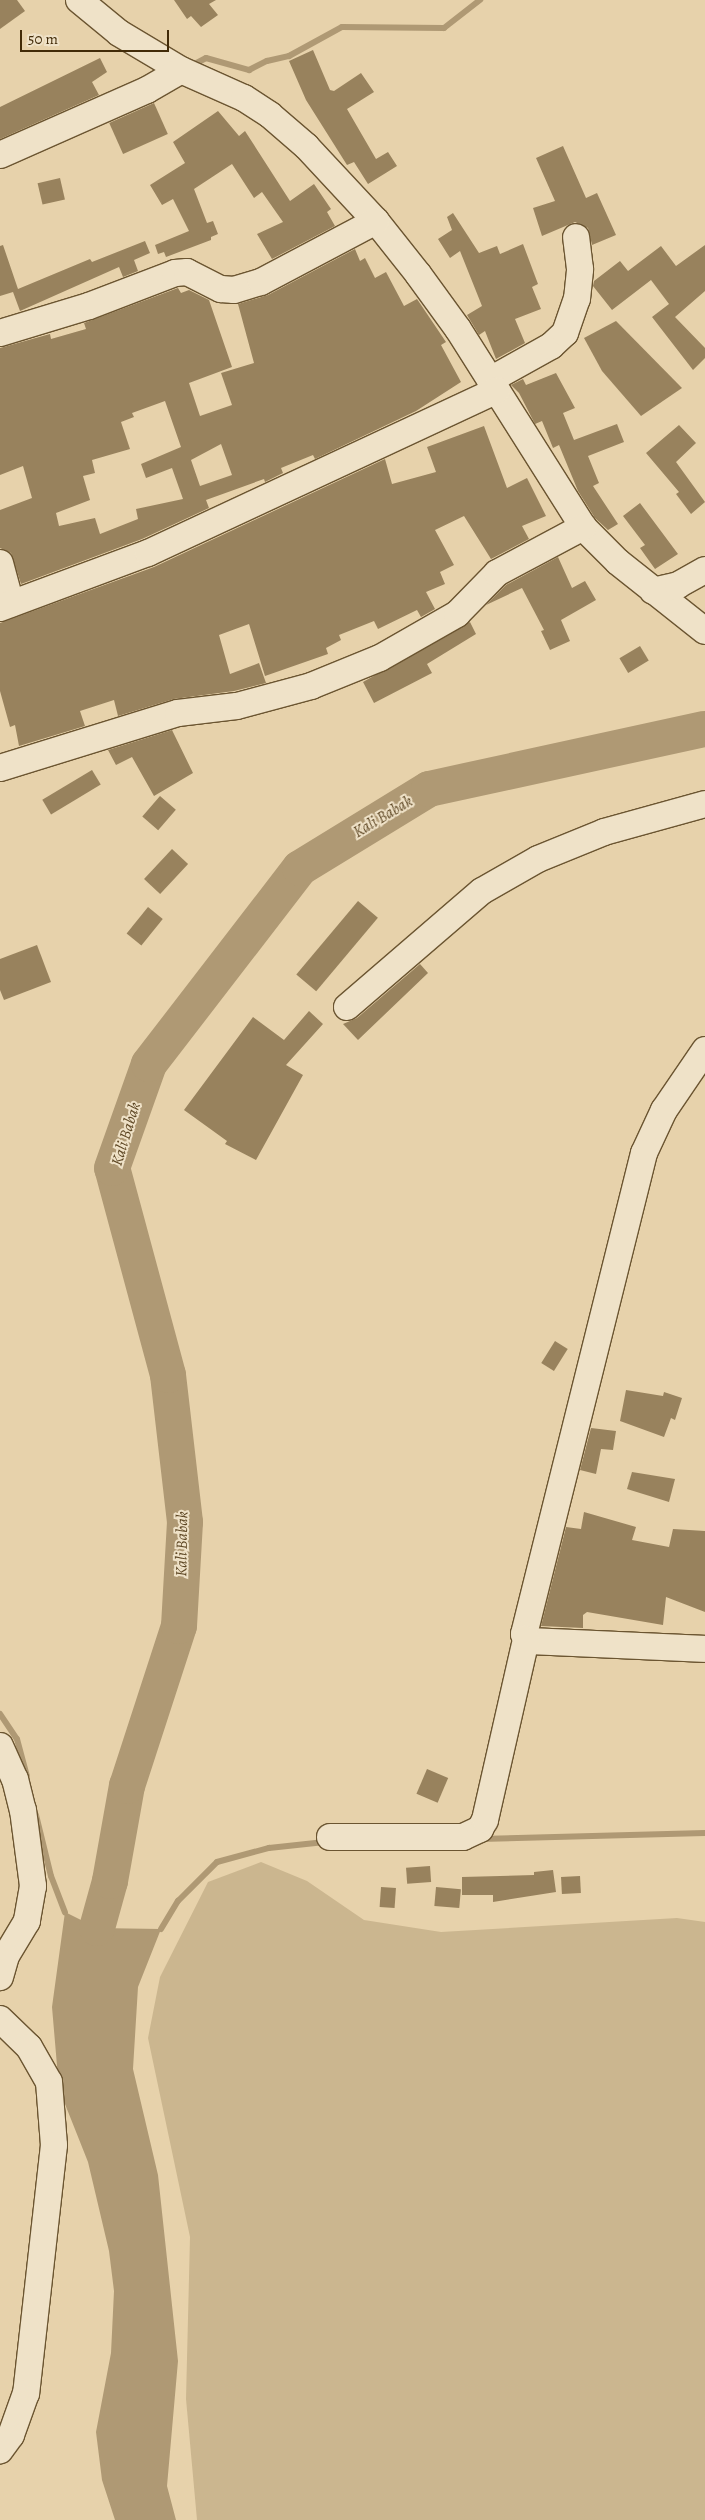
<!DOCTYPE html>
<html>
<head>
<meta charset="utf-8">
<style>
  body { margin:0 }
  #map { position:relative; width:705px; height:2520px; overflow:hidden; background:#e7d2ab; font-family:Alegreya,serif }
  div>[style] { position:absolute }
  .green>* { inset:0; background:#cbb68f }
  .water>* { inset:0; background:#af9974 }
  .stream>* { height:6px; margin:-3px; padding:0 3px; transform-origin:3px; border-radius:3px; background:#af9974 }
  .river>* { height:36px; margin:-18px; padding:0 18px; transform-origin:18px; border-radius:18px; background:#af9974 }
  .building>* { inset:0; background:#98825d; transform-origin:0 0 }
  .roads { filter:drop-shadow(1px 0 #6b5531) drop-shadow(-1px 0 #6b5531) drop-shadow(0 1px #6b5531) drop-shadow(0 -1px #6b5531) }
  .minor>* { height:26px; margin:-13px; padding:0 13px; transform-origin:13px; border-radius:13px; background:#efe2c8 }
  span { translate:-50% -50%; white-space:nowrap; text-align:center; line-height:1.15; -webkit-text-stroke:4px #efe2c8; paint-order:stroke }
  .water-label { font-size:16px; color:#5d4623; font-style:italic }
  .scale { position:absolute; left:20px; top:30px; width:149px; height:22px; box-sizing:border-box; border:2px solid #422b08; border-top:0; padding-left:6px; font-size:15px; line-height:18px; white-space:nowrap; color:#422b08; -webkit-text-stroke:4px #efe2c8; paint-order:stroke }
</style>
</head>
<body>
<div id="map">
  <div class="green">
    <div style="clip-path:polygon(261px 1862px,307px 1881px,364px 1920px,441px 1932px,677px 1918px,705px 1922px,705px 2520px,197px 2520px,186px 2399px,190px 2237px,148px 2038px,160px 1977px,208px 1882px)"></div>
  </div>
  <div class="water">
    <div style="clip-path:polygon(65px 1912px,97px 1928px,161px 1929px,138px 1987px,133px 2069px,158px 2175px,178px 2361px,167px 2486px,176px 2520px,115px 2520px,102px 2480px,96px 2432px,111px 2353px,114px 2291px,109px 2251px,88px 2162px,59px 2089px,52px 2007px)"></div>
  </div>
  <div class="stream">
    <div style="left:191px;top:66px;width:17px;rotate:-28deg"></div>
    <div style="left:206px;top:58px;width:45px;rotate:15.6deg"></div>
    <div style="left:249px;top:70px;width:20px;rotate:-27deg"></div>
    <div style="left:267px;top:61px;width:23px;rotate:-13deg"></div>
    <div style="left:289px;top:56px;width:60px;rotate:-28.7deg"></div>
    <div style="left:342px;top:27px;width:102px;rotate:0.6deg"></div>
    <div style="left:444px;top:28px;width:46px;rotate:-37.9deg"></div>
    <div style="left:0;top:1714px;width:30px;rotate:56deg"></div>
    <div style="left:17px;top:1739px;width:38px;rotate:75deg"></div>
    <div style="left:36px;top:1815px;width:63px;rotate:76.2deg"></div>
    <div style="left:51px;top:1876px;width:39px;rotate:69deg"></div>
    <div style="left:480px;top:1839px;width:225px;rotate:-1.5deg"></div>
    <div style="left:161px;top:1929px;width:33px;rotate:-59deg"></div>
    <div style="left:178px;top:1901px;width:55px;rotate:-45deg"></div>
    <div style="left:217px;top:1862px;width:54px;rotate:-15.1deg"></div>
    <div style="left:269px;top:1848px;width:56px;rotate:-6.1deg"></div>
  </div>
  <div class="river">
    <div style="left:97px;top:1928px;width:49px;rotate:-74.5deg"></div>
    <div style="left:110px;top:1881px;width:97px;rotate:-79.9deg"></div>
    <div style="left:127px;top:1786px;width:168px;rotate:-72deg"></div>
    <div style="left:179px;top:1626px;width:104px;rotate:-86.7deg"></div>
    <div style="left:185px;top:1522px;width:148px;rotate:-96.6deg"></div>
    <div style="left:168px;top:1375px;width:214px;rotate:-105.1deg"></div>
    <div style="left:112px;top:1168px;width:110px;rotate:-70.4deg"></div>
    <div style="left:149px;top:1064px;width:247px;rotate:-52.4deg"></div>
    <div style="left:300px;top:868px;width:151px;rotate:-31.5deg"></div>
    <div style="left:429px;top:789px;width:282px;rotate:-12.3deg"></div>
  </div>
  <div class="building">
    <div style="clip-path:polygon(0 0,17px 0,25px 11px,0 29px)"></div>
    <div style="clip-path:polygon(174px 0,216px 0,209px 4px,218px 15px,201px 27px,191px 16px,187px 19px)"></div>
    <div style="clip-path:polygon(313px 50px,330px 90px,334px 91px,361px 73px,374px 92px,347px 109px,376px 159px,388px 152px,397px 166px,368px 184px,354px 162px,347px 165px,306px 100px,289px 61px)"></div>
    <div style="clip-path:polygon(100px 58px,107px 72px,92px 82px,99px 95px,0 139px,0 107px)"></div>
    <div style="left:154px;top:103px;width:34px;height:49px;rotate:66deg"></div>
    <div style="clip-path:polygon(218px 111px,239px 136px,245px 131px,290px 201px,314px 184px,331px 209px,327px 212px,335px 226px,272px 259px,257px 234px,283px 222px,262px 192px,254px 198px,232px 164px,194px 189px,207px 223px,213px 221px,218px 234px,211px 237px,211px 240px,166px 257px,164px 252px,158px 254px,155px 245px,189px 231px,173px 199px,162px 205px,150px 185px,185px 163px,173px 142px)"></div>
    <div style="clip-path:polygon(563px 146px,586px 198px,597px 193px,616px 235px,592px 245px,588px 228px,575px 222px,542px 236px,533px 208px,555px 201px,536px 158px)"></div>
    <div style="left:60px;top:178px;width:22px;height:23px;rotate:77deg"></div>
    <div style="clip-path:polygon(453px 213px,479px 253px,497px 246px,500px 254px,523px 244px,538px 284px,532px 287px,541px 309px,515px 319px,525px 343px,496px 359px,485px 331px,479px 335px,467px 315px,482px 306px,460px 251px,450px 258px,438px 239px,452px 230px,447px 217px)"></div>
    <div style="clip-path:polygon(145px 241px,150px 253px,134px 260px,138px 271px,123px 277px,119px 267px,20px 311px,13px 292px,0 296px,0 246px,3px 245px,18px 289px,90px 259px,92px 262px)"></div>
    <div style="clip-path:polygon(705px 245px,705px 291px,675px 317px,705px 348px,705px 358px,693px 370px,652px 317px,669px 304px,651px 280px,612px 310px,593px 286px,594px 281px,620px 261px,628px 271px,661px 246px,676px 266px)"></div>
    <div style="clip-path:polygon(evenodd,355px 249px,360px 261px,365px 258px,375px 278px,386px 272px,404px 306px,417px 299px,446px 342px,441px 345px,461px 382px,416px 411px,315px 459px,313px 455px,281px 468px,283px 473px,265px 482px,264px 479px,206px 500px,209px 508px,142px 539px,21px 584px,11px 553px,0 548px,0 510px,32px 498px,23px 466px,0 475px,0 348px,50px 334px,51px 339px,86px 329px,84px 323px,178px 288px,181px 293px,189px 290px,209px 300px,232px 367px,189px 383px,200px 416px,232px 405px,221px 373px,254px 363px,238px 304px,268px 295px,355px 249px,165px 401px,181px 447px,141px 464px,146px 478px,172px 468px,183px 499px,136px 509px,138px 519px,100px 534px,95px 518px,59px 526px,56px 513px,90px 500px,83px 476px,95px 473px,92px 460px,130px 449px,121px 422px,134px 417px,132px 413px,165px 401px,355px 249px,221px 444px,232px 475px,200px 486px,191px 460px,221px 444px)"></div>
    <div style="clip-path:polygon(616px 321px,682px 388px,641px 416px,602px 371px,584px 338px)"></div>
    <div style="clip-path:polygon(556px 373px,575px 408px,563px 413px,574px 440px,617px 424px,624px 442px,588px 456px,599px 483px,593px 486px,618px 524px,608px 530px,595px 518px,578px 491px,559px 445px,553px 448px,542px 421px,535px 424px,519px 393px,511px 385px,523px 379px,526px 385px)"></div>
    <div style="clip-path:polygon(679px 425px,696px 443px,676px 462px,705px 502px,691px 514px,676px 494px,679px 492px,646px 453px)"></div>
    <div style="clip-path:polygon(484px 426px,507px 488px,527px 478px,546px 516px,522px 526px,529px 539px,491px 559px,464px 516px,435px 530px,454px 565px,440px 572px,445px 584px,426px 592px,435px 609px,421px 617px,417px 610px,378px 629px,374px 621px,339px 635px,341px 640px,326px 648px,328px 654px,265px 676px,249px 624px,219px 635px,230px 674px,259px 663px,266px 683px,234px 691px,174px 699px,118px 716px,114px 700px,80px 711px,85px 726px,19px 746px,15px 725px,10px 727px,0 691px,0 623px,154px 567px,385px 459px,392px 484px,436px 472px,427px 447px)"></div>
    <div style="clip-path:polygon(640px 503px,678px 554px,655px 569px,640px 548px,645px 545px,623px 516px)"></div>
    <div style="clip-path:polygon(558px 557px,572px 588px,585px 581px,596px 600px,561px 620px,570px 641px,550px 650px,541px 631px,544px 630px,522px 588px,486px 605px,506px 585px)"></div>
    <div style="clip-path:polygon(470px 622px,476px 634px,427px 664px,432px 673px,374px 703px,363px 682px)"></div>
    <div style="left:640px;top:646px;width:17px;height:24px;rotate:59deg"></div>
    <div style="clip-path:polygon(172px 730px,193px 773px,154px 796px,132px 757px,116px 765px,108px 750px)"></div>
    <div style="left:92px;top:770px;width:17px;height:58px;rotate:59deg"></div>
    <div style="left:160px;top:796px;width:21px;height:27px;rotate:41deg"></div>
    <div style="left:172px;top:849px;width:22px;height:41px;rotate:43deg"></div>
    <div style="left:358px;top:901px;width:26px;height:96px;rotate:40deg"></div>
    <div style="left:148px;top:907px;width:19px;height:34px;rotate:39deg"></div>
    <div style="clip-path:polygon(37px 945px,51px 982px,4px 1000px,0 990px,0 959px)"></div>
    <div style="clip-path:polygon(420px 964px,428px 973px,358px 1040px,343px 1024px,357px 1018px)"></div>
    <div style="clip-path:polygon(309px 1011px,323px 1024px,286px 1065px,303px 1075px,256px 1160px,225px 1144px,227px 1141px,184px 1110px,253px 1017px,284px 1040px)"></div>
    <div style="left:555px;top:1341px;width:15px;height:26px;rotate:32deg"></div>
    <div style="clip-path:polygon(626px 1390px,663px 1396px,664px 1392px,682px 1398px,675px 1420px,671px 1418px,664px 1437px,620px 1421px)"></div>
    <div style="clip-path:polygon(591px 1428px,616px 1431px,613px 1450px,601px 1449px,596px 1474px,580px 1470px)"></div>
    <div style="clip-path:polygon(632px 1472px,675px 1479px,669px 1502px,627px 1489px)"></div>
    <div style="clip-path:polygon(584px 1512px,636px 1527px,632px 1540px,669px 1547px,673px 1529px,705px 1531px,705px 1612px,666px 1597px,663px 1625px,587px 1612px,583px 1615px,583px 1628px,541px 1626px,566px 1527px,581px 1529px)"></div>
    <div style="left:427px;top:1769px;width:23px;height:27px;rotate:23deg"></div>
    <div style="left:430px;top:1866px;width:16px;height:24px;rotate:86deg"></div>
    <div style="clip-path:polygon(553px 1870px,556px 1892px,493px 1902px,493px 1895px,462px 1895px,462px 1877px,534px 1875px,534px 1872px)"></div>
    <div style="left:580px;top:1876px;width:17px;height:19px;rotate:87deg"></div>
    <div style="left:381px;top:1887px;width:15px;height:20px;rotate:4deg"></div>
    <div style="left:436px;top:1887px;width:25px;height:19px;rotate:5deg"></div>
  </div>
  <div class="roads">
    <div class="minor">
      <div style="left:79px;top:0;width:52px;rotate:39.5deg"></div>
      <div style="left:119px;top:33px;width:72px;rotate:30.8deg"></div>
      <div style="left:181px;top:70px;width:69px;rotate:24deg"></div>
      <div style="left:244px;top:98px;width:31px;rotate:33deg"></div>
      <div style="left:270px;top:115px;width:48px;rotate:40.7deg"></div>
      <div style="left:306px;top:146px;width:103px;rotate:47deg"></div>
      <div style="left:376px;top:221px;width:68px;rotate:51.6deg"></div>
      <div style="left:418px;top:274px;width:68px;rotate:54deg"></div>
      <div style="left:458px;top:329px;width:234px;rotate:57.7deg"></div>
      <div style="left:583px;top:527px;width:49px;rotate:45deg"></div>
      <div style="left:618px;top:562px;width:111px;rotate:38.4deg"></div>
      <div style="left:0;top:155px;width:161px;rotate:-23.9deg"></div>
      <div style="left:147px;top:90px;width:39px;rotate:-30deg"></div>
      <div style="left:0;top:333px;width:93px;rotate:-16.9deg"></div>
      <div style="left:89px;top:306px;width:92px;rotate:-21deg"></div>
      <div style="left:175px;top:273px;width:12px;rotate:-5deg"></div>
      <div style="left:187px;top:272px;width:38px;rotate:27deg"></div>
      <div style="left:221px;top:289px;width:13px;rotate:4deg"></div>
      <div style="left:234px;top:290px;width:28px;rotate:-17deg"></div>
      <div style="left:261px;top:282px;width:130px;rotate:-27.9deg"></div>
      <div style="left:490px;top:380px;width:70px;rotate:-29.1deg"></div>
      <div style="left:551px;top:346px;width:19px;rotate:-43deg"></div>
      <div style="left:565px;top:333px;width:36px;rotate:-71deg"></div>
      <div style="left:577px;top:299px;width:30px;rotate:-84deg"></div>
      <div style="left:580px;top:269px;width:32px;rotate:-97deg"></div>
      <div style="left:0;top:563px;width:42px;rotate:75deg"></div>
      <div style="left:653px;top:591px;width:26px;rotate:-13deg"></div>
      <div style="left:678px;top:585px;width:31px;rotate:-29deg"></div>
      <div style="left:0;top:608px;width:158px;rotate:-20.4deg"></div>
      <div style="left:148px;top:553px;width:385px;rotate:-25deg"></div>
      <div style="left:0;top:768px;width:186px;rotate:-17.2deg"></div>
      <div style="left:178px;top:713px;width:59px;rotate:-6.8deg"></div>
      <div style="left:237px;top:706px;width:77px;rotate:-15.1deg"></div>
      <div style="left:311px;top:686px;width:74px;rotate:-22.1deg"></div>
      <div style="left:380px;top:658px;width:89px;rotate:-29.7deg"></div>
      <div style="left:457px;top:614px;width:57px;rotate:-45.7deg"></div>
      <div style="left:497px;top:573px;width:98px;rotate:-28.1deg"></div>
      <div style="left:347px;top:1007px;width:178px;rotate:-40.7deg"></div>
      <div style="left:482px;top:891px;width:64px;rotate:-29.7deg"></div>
      <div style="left:538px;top:859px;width:71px;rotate:-22.2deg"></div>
      <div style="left:604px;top:832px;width:105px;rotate:-15.5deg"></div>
      <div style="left:705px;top:1050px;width:73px;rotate:124.3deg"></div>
      <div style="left:664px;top:1110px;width:47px;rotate:114.9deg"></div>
      <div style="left:644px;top:1153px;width:496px;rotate:104deg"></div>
      <div style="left:524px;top:1634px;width:10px;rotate:45deg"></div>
      <div style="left:531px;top:1641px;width:174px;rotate:2.6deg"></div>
      <div style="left:0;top:1746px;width:36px;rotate:66deg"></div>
      <div style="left:15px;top:1779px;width:32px;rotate:76deg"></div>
      <div style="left:23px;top:1810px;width:77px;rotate:82.5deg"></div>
      <div style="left:33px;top:1886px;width:36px;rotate:100deg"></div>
      <div style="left:27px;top:1921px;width:41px;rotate:121deg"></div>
      <div style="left:6px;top:1956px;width:22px;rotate:106deg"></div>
      <div style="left:330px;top:1837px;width:133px"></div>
      <div style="left:463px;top:1837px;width:19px;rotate:-25deg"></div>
      <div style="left:480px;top:1829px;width:10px;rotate:-61deg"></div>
      <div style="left:485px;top:1820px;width:186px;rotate:-77.2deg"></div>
      <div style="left:0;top:2019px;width:40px;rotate:44deg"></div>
      <div style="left:29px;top:2047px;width:40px;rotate:60.3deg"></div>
      <div style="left:49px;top:2082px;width:63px;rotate:85.5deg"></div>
      <div style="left:54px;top:2145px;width:250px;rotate:96.4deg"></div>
      <div style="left:26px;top:2393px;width:45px;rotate:109.7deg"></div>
      <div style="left:11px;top:2435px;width:19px;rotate:126deg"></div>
    </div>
  </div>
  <div class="water-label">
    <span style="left:383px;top:817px;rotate:-31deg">Kali Babak</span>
    <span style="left:126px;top:1134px;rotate:-73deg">Kali Babak</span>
    <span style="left:182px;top:1544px;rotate:-89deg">Kali Babak</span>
  </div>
  <div class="scale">50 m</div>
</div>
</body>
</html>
